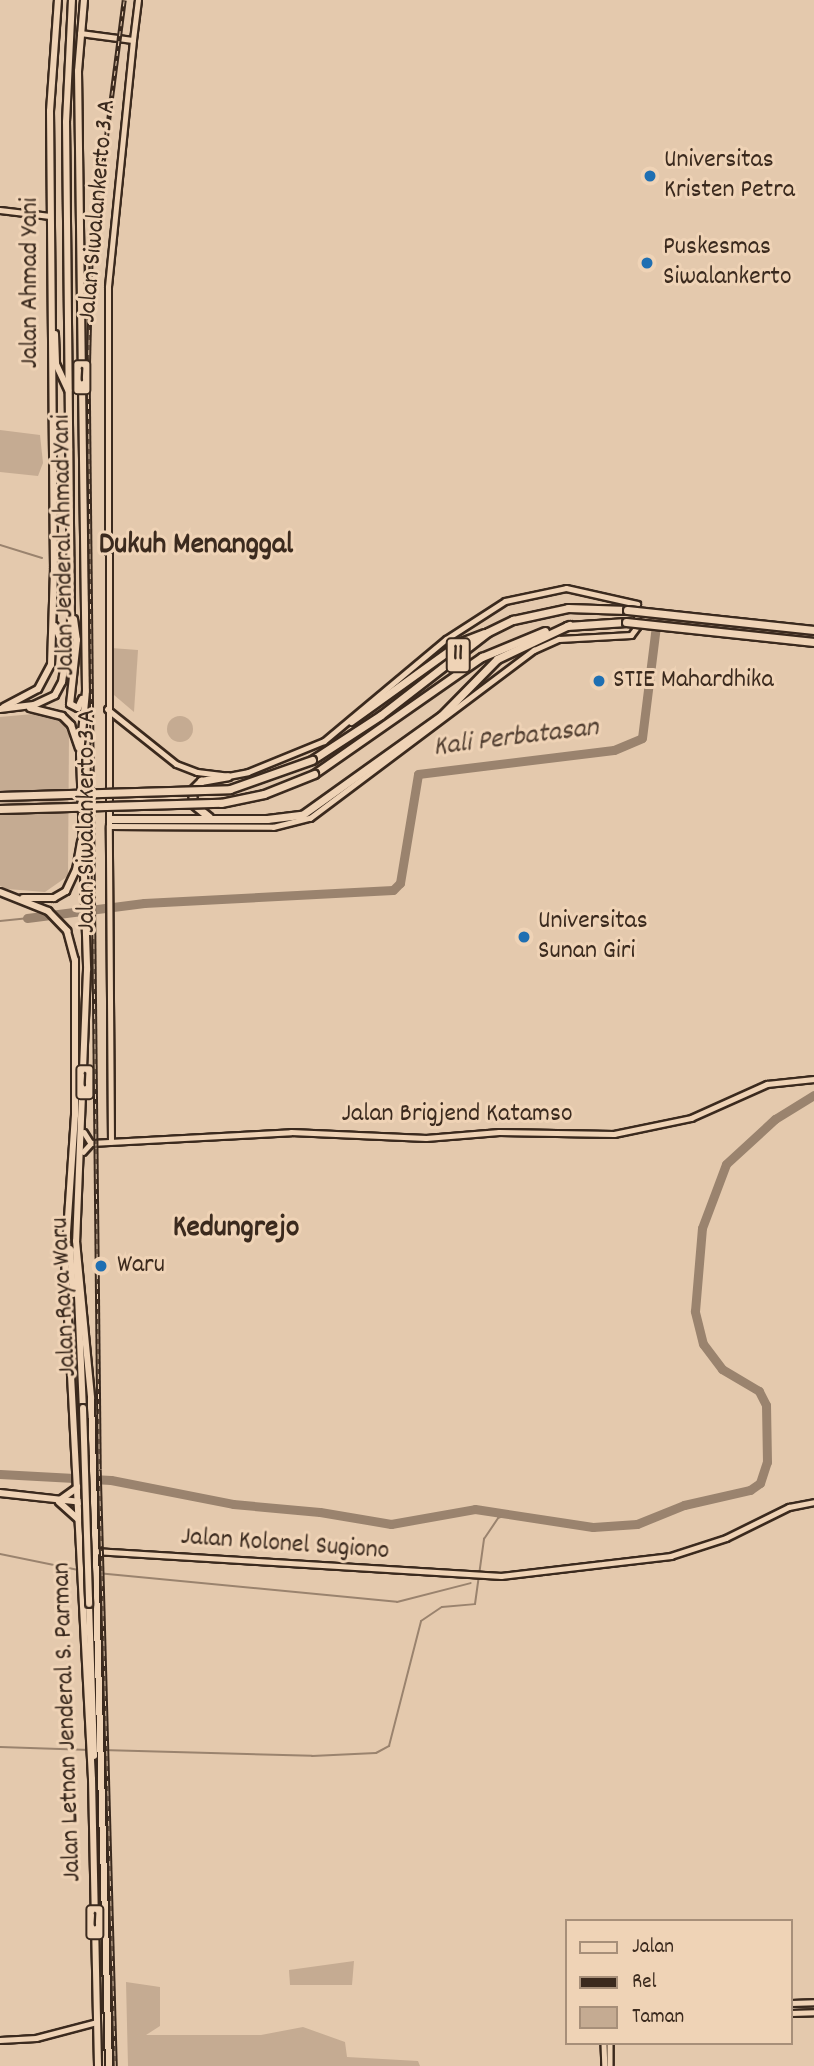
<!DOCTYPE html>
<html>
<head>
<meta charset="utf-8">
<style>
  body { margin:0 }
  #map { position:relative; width:814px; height:2066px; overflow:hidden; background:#e4c9ad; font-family:Dekko,sans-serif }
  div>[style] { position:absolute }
  .green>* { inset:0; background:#c5ab92 }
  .round { border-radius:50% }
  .stream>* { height:2px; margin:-1px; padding:0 1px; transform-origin:1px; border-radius:1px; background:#9a836e }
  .river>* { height:9px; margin:-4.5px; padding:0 4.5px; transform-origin:4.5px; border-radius:4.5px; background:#9a836e }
  .roads { filter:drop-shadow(2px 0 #3b2a1e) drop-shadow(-2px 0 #3b2a1e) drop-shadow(0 2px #3b2a1e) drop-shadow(0 -2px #3b2a1e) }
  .tertiary>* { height:4.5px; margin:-2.25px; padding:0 2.25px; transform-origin:2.25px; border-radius:2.25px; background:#efd3b6 }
  .secondary>* { height:5px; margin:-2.5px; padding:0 2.5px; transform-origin:2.5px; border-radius:2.5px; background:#efd3b6 }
  .trunk>* { height:6px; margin:-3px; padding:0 3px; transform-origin:3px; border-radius:3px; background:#efd3b6 }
  .motorway>* { height:7px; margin:-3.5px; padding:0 3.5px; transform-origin:3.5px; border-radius:3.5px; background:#efd3b6 }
  .rail>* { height:4.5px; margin-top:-2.25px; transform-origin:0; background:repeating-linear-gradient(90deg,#efd3b6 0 5px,#3b2a1e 0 10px); box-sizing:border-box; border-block:2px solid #3b2a1e }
  .bridges { filter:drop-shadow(2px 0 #3b2a1e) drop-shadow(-2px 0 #3b2a1e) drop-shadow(0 2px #3b2a1e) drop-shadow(0 -2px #3b2a1e) }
  .trunk-bridge>* { height:6px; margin:-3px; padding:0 3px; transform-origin:3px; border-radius:3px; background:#efd3b6 }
  .motorway-bridge>* { height:7px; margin:-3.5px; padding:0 3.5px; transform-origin:3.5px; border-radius:3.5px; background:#efd3b6 }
  .dots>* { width:19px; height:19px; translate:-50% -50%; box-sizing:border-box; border:4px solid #efd3b6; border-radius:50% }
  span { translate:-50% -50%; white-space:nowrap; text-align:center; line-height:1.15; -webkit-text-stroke:6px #efd3b6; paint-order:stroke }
  .shield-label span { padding:2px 5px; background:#efd3b6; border:2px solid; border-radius:5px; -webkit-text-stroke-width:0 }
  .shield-label { font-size:24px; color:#3b2a1e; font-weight:700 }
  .poi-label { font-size:26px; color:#3b2a1e }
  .left { translate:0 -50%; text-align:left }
  .street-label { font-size:26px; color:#3b2a1e }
  .water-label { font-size:28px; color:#534032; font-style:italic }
  .quarter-label { font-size:30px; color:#3b2a1e; font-weight:700 }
  .legend { position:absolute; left:565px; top:1919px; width:228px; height:126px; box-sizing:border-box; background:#efd3b6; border:2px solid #a78f79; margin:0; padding:9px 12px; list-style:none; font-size:21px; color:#3b2a1e }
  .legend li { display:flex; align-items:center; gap:14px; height:35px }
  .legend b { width:35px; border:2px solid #a78f79 }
</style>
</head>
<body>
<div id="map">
  <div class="green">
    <div style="clip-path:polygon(0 430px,40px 435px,43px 463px,38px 476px,0 472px)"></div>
    <div style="clip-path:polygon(111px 648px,138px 650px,134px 712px,114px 695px)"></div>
    <div style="clip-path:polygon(44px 713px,61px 720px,69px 734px,68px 876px,45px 892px,7px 889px,0 886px,0 717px)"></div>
    <div class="round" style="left:167px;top:716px;width:26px;height:26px"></div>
    <div style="clip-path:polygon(354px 1961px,352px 1985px,290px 1985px,289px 1970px)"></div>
    <div style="clip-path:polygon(126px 1982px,160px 1987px,160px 2026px,146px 2035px,261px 2035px,303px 2027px,345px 2042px,347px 2057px,418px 2061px,420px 2066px,128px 2066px)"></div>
  </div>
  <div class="stream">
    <div style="left:66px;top:459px;width:92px;rotate:89.4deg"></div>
    <div style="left:0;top:545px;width:44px;rotate:17.2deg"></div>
    <div style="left:0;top:921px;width:27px;rotate:-6deg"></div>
    <div style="left:0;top:1554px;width:80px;rotate:11.6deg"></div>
    <div style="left:97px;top:1573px;width:301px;rotate:5.5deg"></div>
    <div style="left:397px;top:1602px;width:76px;rotate:-14.4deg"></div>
    <div style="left:0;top:1747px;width:90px;rotate:1.9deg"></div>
    <div style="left:102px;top:1750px;width:210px;rotate:1.6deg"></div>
    <div style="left:312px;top:1756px;width:64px;rotate:-2.7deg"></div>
    <div style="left:376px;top:1753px;width:15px;rotate:-28deg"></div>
    <div style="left:389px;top:1746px;width:129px;rotate:-75.6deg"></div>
    <div style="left:421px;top:1621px;width:25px;rotate:-34deg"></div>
    <div style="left:442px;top:1607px;width:33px;rotate:-5deg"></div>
    <div style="left:475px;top:1604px;width:66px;rotate:-82.1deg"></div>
    <div style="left:484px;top:1539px;width:25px;rotate:-56deg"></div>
    <div style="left:498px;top:1518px;width:16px;rotate:-22deg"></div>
  </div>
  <div class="river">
    <div style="left:27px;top:918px;width:118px;rotate:-7.3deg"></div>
    <div style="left:144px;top:903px;width:249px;rotate:-3deg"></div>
    <div style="left:393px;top:890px;width:10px;rotate:-45deg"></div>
    <div style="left:400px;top:883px;width:110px;rotate:-80.6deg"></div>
    <div style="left:418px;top:774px;width:197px;rotate:-7deg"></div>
    <div style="left:614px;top:750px;width:30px;rotate:-23deg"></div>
    <div style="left:642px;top:738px;width:121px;rotate:-82.9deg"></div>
    <div style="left:657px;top:618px;width:158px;rotate:6.5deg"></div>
    <div style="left:0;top:1474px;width:111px;rotate:3.1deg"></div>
    <div style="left:111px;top:1480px;width:124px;rotate:11.1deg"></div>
    <div style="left:233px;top:1504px;width:87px;rotate:5.3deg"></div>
    <div style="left:320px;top:1512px;width:72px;rotate:9.6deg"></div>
    <div style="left:391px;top:1524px;width:85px;rotate:-10.1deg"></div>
    <div style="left:475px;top:1509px;width:119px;rotate:8.7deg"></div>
    <div style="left:593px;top:1527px;width:44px;rotate:-3.9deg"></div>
    <div style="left:637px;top:1524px;width:51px;rotate:-22deg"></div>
    <div style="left:684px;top:1505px;width:68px;rotate:-12.8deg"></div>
    <div style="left:750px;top:1490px;width:12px;rotate:-35deg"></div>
    <div style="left:760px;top:1483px;width:22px;rotate:-72deg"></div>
    <div style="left:767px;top:1462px;width:57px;rotate:-91deg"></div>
    <div style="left:766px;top:1405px;width:16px;rotate:-117deg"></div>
    <div style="left:759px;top:1391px;width:43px;rotate:-149.3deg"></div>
    <div style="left:722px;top:1369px;width:31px;rotate:-127deg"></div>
    <div style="left:703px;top:1344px;width:34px;rotate:-104deg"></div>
    <div style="left:695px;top:1311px;width:83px;rotate:-85.2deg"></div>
    <div style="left:702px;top:1228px;width:68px;rotate:-69.4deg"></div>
    <div style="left:726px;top:1164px;width:67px;rotate:-42.6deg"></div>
    <div style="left:775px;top:1119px;width:46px;rotate:-31.6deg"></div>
  </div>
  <div class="roads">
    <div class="tertiary">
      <div style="left:133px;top:40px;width:40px;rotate:-82.9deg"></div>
      <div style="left:0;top:210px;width:50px;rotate:6.8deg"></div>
      <div style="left:84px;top:1132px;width:13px;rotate:58deg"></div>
      <div style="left:111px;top:1142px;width:316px;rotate:-90.4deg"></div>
      <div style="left:109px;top:826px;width:164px;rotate:0.3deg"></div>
      <div style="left:273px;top:827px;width:38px;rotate:-14deg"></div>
      <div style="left:310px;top:818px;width:280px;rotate:-36.9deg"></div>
      <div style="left:534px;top:650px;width:27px;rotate:-24deg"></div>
      <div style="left:559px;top:639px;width:72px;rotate:-3.2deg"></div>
      <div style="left:631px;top:635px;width:10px;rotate:-53deg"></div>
      <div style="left:637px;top:627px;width:18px;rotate:-90deg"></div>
      <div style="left:83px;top:1152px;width:12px;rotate:-48deg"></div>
      <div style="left:91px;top:1143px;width:200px;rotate:-3.1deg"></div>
      <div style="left:291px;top:1132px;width:135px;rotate:2.5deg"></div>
      <div style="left:426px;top:1138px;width:73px;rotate:-4.7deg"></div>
      <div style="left:499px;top:1132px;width:115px;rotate:1deg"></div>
      <div style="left:614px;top:1134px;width:79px;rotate:-11.7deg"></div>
      <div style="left:691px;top:1118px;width:83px;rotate:-24.1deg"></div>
      <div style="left:767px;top:1084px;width:47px;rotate:-6.1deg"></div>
      <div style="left:94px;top:1551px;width:408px;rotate:3.5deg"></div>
      <div style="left:501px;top:1576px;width:171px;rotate:-6.7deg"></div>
      <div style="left:671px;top:1556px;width:58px;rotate:-18.1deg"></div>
      <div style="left:726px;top:1538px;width:70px;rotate:-26.2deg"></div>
      <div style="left:789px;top:1507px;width:25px;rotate:-11deg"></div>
      <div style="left:791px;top:2003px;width:23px;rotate:-2deg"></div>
      <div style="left:791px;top:2013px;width:23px;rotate:-2deg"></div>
      <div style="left:0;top:2040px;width:36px;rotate:-3deg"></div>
      <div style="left:36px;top:2038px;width:63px;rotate:-14.7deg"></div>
      <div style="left:604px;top:2043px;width:23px;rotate:88deg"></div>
      <div style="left:610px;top:2043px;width:23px;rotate:90deg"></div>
    </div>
    <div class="secondary">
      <div style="left:80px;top:33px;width:53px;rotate:7.5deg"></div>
      <div style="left:133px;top:40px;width:248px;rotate:95.8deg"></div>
      <div style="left:108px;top:287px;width:539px;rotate:89.89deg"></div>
      <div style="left:107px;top:709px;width:88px;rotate:38.6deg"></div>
      <div style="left:176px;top:764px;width:22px;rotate:21deg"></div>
      <div style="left:197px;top:772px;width:31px;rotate:7deg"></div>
      <div style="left:228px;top:776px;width:20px;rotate:-11deg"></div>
      <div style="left:248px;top:772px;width:82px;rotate:-22.2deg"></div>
      <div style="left:324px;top:741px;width:159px;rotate:-39.9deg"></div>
      <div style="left:446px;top:639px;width:70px;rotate:-32.8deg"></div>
      <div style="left:505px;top:601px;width:62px;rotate:-12deg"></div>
      <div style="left:566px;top:588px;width:73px;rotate:12.7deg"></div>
    </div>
    <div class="trunk">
      <div style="left:84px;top:0;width:71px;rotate:94.8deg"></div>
      <div style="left:78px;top:71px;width:620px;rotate:89.26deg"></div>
      <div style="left:86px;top:691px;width:63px;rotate:95.4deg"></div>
      <div style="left:80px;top:754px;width:216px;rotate:88.1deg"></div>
      <div style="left:87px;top:970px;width:271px;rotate:92.3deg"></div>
      <div style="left:76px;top:1241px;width:158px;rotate:84.5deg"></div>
      <div style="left:91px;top:1398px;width:668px;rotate:88.46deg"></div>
      <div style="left:55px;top:334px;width:30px;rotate:88deg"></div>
      <div style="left:56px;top:364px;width:29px;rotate:65deg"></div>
      <div style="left:54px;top:569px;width:13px;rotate:48deg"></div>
      <div style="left:63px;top:579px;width:29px;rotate:80deg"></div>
      <div style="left:74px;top:619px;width:21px;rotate:82deg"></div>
      <div style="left:77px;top:640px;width:64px;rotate:96.2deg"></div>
      <div style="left:70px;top:704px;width:9px;rotate:27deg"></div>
      <div style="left:78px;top:708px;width:10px;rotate:-66deg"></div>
      <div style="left:55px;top:626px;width:31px;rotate:68deg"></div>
      <div style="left:4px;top:707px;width:38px;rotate:-28deg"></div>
      <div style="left:38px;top:689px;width:27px;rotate:-62deg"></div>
      <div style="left:51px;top:665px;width:96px;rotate:-88.2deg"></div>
      <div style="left:54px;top:569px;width:458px;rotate:-90.5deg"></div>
      <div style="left:50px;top:111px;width:111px;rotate:-85.9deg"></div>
      <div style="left:30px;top:708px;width:33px;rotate:14deg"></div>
      <div style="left:62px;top:716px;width:13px;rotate:45deg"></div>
      <div style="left:71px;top:725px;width:24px;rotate:71deg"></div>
      <div style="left:0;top:709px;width:34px;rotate:-7deg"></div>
      <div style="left:34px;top:705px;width:23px;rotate:-25deg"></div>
      <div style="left:55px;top:695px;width:15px;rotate:-62deg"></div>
      <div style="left:62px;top:682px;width:60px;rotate:-81.3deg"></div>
      <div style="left:71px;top:623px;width:501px;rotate:-90.57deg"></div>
      <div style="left:66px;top:122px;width:122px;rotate:-87.2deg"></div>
      <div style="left:0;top:892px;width:52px;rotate:21.6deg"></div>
      <div style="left:48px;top:911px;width:28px;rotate:46deg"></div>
      <div style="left:67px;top:931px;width:30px;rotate:75deg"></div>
      <div style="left:75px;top:960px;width:155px;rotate:90deg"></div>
      <div style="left:75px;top:1115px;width:145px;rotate:93.9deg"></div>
      <div style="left:65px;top:1260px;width:520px;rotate:87.02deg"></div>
      <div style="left:92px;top:1779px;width:287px;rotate:88.8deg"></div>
      <div style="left:23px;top:898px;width:31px"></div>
      <div style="left:54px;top:898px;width:14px;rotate:-30deg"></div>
      <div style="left:66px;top:891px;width:23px;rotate:-65deg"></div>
      <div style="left:76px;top:870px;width:29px;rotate:-80deg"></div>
      <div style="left:70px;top:1249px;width:45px;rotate:86.2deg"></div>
      <div style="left:76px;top:1250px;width:158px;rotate:87.5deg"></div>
      <div style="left:0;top:1493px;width:81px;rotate:6.3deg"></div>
      <div style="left:60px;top:1500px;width:22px;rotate:-36deg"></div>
      <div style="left:59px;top:1502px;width:27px;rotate:42deg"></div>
      <div style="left:89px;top:1604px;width:152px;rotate:88.1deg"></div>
    </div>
    <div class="motorway">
      <div style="left:567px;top:626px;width:59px;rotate:-3.9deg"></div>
      <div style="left:351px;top:721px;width:135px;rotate:-35.7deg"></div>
      <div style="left:461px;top:642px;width:25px;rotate:-21deg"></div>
      <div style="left:312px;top:760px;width:82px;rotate:-33.1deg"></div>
      <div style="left:381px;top:715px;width:135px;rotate:-37.8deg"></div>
      <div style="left:488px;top:632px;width:28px;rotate:-26deg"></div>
      <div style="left:513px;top:620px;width:56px;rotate:-12.3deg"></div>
      <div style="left:568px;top:608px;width:59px;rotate:1.9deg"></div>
      <div style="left:314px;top:774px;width:205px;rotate:-34.9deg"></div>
      <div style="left:482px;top:657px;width:68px;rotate:-22.4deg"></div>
      <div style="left:209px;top:817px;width:21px;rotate:-141deg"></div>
      <div style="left:193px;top:804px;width:14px;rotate:-94deg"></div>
      <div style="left:192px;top:790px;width:13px;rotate:-45deg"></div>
      <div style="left:201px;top:781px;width:27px;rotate:-10deg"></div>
      <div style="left:110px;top:819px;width:157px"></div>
      <div style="left:267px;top:819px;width:35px;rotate:-7deg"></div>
      <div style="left:302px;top:815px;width:171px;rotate:-35.5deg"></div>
      <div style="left:441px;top:716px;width:80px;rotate:-45.5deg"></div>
      <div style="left:497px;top:659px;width:80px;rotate:-25.3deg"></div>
    </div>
  </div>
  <div class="rail">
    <div style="left:115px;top:2066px;width:597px;rotate:-91.54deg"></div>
    <div style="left:99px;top:1469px;width:1094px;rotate:-90.58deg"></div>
    <div style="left:88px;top:375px;width:121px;rotate:-88.6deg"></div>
    <div style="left:91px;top:254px;width:256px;rotate:-82.6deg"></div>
  </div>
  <div class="bridges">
    <div class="trunk-bridge">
      <div style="left:83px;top:1408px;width:196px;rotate:88.2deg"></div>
    </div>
    <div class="motorway-bridge">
      <div style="left:627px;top:610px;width:188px;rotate:6.1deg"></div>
      <div style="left:626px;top:622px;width:189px;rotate:6.1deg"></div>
      <div style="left:0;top:796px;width:230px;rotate:-1.7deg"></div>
      <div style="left:230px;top:789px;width:87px;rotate:-19.5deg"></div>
      <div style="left:0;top:809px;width:221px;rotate:-1.6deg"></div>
      <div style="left:221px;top:803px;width:44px;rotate:-11.8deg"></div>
      <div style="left:264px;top:794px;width:54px;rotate:-21.8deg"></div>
    </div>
  </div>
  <div class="dots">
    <div style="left:650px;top:176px;background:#1f6fb2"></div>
    <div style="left:647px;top:263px;background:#1f6fb2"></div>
    <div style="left:599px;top:681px;background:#1f6fb2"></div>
    <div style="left:524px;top:937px;background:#1f6fb2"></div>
    <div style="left:101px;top:1266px;background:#1f6fb2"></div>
  </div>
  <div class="shield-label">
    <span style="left:82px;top:377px">1</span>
    <span style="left:458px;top:655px">11</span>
    <span style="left:85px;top:1082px">1</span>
    <span style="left:95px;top:1922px">1</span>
  </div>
  <div class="poi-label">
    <span class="left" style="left:664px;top:176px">Universitas<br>Kristen Petra</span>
    <span class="left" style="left:663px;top:263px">Puskesmas<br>Siwalankerto</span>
    <span class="left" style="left:613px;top:681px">STIE Mahardhika</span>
    <span class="left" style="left:538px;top:937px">Universitas<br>Sunan Giri</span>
    <span class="left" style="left:117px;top:1266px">Waru</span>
  </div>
  <div class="street-label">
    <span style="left:98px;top:211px;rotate:-85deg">Jalan Siwalankerto 3 A</span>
    <span style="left:31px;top:283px;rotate:-90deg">Jalan Ahmad Yani</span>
    <span style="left:65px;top:545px;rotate:-91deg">Jalan Jenderal Ahmad Yani</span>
    <span style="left:88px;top:821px;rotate:-90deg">Jalan Siwalankerto 3 A</span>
    <span style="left:457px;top:1115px">Jalan Brigjend Katamso</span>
    <span style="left:65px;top:1297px;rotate:-93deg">Jalan Raya Waru</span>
    <span style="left:285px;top:1545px;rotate:4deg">Jalan Kolonel Sugiono</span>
    <span style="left:68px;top:1722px;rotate:-92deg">Jalan Letnan Jenderal S. Parman</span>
  </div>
  <div class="water-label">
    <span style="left:516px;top:739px;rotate:-7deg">Kali Perbatasan</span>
  </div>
  <div class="quarter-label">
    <span style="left:196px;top:547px">Dukuh Menanggal</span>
    <span style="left:236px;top:1230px">Kedungrejo</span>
  </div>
  <ul class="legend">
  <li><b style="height:9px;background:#efd3b6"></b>Jalan</li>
  <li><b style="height:9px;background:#3b2a1e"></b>Rel</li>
  <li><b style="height:19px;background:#c5ab92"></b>Taman</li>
  </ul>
</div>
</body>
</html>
